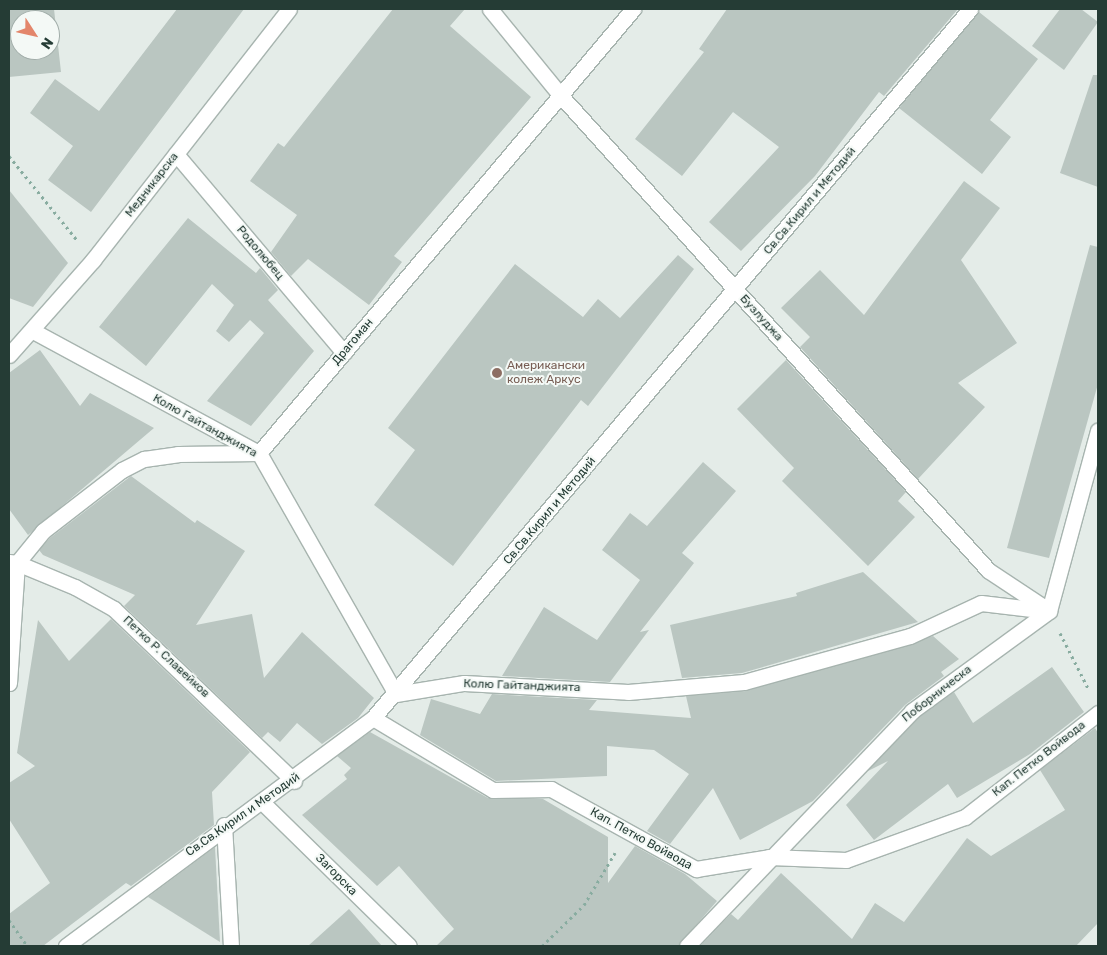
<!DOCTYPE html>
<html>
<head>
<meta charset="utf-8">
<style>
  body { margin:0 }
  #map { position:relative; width:1107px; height:955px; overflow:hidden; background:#e4ece8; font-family:Rubik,sans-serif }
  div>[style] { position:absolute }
  .building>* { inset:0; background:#bac6c1 }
  .path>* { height:3px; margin-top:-1.5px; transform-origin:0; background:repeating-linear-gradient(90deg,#88aca0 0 2.5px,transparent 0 6.5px) }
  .roads { filter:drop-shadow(1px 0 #a7b4af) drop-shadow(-1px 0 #a7b4af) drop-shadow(0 1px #a7b4af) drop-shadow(0 -1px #a7b4af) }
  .lane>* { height:15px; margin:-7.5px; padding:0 7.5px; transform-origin:7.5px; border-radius:7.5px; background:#fff }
  .street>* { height:15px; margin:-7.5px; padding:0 7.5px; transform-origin:7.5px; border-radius:7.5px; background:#fff }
  .dots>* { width:14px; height:14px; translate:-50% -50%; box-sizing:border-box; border:2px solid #f4f9f6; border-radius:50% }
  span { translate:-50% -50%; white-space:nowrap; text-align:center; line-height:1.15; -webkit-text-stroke:4px #f4f9f6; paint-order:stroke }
  .street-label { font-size:12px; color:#253c35 }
  .education-label { font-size:12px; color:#785e54 }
  .left { translate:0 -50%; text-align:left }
  .frame { position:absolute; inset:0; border:10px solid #253c35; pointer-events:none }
  .north { position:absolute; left:10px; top:10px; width:50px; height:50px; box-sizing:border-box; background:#f4f9f6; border:1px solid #a1ada9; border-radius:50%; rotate:125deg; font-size:14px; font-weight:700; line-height:20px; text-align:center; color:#253c35 }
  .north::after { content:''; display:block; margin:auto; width:18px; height:22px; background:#e3866b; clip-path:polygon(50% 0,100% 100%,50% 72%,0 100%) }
</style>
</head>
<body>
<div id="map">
  <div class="building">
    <div style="clip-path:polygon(evenodd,9px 9px,54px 9px,61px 72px,9px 77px,9px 9px,20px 20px,50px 20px,50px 50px,20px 50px,20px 20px)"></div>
    <div style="clip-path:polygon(177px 9px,244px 9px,91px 212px,48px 180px,73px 146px,30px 113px,55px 79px,99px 111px)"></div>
    <div style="clip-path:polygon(393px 9px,465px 9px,450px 26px,531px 97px,394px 256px,402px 262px,369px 305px,308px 259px,291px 276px,271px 252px,297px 215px,250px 181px,278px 143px,284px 147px)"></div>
    <div style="clip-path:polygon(727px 9px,958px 9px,884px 96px,879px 92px,815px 176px,741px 251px,709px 222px,779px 147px,733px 112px,682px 176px,635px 139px,704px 52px,699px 49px)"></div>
    <div style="clip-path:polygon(1060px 9px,1081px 9px,1098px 22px,1064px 70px,1032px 46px)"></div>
    <div style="clip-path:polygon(979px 12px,1038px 59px,990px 120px,1011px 137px,982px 174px,899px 108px)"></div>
    <div style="clip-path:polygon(1093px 75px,1098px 75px,1098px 187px,1060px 173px)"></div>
    <div style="clip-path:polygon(964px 181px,1000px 208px,961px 260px,1017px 343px,958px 383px,985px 407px,918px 479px,800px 347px,810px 337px,781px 308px,820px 270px,864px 315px)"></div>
    <div style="clip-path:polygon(9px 190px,68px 263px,33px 307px,9px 298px)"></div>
    <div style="clip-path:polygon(188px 218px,256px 273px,260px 268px,278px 290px,268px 300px,314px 351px,251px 426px,207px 401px,264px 333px,250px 320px,229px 342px,216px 331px,234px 305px,212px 284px,146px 366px,99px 327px)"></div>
    <div style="clip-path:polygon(1090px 245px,1098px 247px,1098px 384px,1049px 558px,1007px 548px)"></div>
    <div style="clip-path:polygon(678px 255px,694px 269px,588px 406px,581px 400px,453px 566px,374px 505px,415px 450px,388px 428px,515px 264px,583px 317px,598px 299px,620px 318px)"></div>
    <div style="clip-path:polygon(40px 350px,80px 406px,90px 393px,154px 428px,28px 535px,9px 509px,9px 373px)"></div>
    <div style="clip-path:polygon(786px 360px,906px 492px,898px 501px,915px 517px,868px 566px,782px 481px,794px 468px,737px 409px)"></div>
    <div style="clip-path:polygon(703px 462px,736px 491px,682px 553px,694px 563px,640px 632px,649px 630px,610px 682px,502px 676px,544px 607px,597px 640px,640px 580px,602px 550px,630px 513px,647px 526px)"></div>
    <div style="clip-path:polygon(131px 476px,195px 523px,197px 520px,245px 551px,196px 625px,252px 614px,264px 678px,302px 632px,374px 698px,358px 718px,322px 744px,297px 723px,280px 742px,268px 732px,262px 738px,124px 606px,135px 595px,43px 555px,39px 550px,50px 538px)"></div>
    <div style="clip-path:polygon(863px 572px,918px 622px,742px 673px,682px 678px,670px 625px,797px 596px,796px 593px)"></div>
    <div style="clip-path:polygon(111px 619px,250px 752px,212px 792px,214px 825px,131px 886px,126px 883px,43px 946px,9px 946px,9px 914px,50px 883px,9px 819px,9px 783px,35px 766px,17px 753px,38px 620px,69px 661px)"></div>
    <div style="clip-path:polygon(933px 636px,959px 659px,941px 672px,944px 676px,905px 705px,813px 801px,740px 840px,713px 788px,670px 844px,647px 831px,689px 774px,654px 750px,607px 746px,607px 776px,496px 781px,420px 735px,431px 699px,480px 714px,492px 694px,597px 700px,589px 710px,691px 718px,686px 696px,746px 691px)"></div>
    <div style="clip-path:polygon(1052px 667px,1084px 712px,1030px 754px,957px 798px,948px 784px,874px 840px,846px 805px,888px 761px,866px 772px,918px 718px,954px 692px,973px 723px)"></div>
    <div style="clip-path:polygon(1095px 728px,1098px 733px,1098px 923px,1076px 946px,700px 946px,731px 914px,738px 920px,781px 873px,852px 939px,875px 903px,904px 922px,967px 838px,991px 856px,1065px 810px,1040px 770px)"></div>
    <div style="clip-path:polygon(370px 732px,488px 798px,543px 799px,608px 837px,608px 883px,635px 846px,685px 874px,717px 901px,678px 946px,436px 946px,454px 929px,399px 866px,377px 886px,302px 815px,347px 779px,344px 775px,351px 768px,337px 756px)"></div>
    <div style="clip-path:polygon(215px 847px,220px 942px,148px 897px)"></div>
    <div style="clip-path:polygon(349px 909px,382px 946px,308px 946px)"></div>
  </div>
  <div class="path">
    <div style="left:9px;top:156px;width:108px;rotate:51deg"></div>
    <div style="left:1060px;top:633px;width:62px;rotate:63deg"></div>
    <div style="left:9px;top:920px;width:32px;rotate:55deg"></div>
    <div style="left:542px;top:946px;width:59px;rotate:-44.3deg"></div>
    <div style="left:584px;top:905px;width:61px;rotate:-59.2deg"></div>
  </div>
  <div class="roads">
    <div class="lane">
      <div style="left:9px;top:683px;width:120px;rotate:-86.2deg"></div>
    </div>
    <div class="street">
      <div style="left:490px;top:9px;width:112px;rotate:50.8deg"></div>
      <div style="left:561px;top:96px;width:639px;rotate:47.98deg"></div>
      <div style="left:989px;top:571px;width:67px;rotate:33.5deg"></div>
      <div style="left:176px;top:154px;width:260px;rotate:49.8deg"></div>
      <div style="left:33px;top:331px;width:257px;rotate:28.4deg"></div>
      <div style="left:259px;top:453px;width:277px;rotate:60.4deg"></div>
      <div style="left:396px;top:694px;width:69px;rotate:-9.2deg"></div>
      <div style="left:464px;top:683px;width:164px;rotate:3.1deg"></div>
      <div style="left:628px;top:692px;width:116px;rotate:-4.9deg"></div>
      <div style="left:744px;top:682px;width:172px;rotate:-15.5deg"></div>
      <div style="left:910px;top:636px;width:78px;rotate:-24.9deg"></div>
      <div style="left:981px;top:603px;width:68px;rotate:6.7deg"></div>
      <div style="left:9px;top:355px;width:127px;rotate:-48.5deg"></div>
      <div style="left:93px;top:260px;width:318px;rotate:-52deg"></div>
      <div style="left:9px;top:562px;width:8px;rotate:7deg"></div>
      <div style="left:17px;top:563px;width:41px;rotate:-50.9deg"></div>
      <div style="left:43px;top:531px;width:100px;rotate:-37.7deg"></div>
      <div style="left:122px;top:470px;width:25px;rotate:-27deg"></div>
      <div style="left:144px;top:459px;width:34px;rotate:-8deg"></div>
      <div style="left:178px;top:454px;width:81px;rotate:-0.7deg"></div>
      <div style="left:259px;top:453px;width:581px;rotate:-49.89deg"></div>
      <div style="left:17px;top:563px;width:63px;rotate:22.5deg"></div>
      <div style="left:75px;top:587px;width:45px;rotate:29.4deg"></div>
      <div style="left:114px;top:609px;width:249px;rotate:43.7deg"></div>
      <div style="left:373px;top:718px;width:140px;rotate:31deg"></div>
      <div style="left:493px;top:790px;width:58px;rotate:-1deg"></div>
      <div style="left:551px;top:789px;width:166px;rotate:28.9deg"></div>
      <div style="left:696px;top:869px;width:74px;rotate:-9.3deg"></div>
      <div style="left:769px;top:857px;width:77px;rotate:2.2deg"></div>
      <div style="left:846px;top:860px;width:127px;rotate:-19.9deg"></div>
      <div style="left:965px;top:817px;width:169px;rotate:-38deg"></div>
      <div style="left:263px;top:803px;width:204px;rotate:44.4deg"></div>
      <div style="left:224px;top:825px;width:121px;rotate:86.7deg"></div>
      <div style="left:66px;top:946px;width:382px;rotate:-36.6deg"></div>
      <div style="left:373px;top:718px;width:927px;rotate:-49.9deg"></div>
      <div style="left:687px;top:946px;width:325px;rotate:-46.2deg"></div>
      <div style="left:912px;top:711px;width:170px;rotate:-36.1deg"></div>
      <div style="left:1049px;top:611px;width:187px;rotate:-74.8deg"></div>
    </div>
  </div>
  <div class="dots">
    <div style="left:497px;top:373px;background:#8d6e63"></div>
  </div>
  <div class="street-label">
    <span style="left:152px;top:185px;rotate:-52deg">Медникарска</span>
    <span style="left:810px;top:201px;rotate:-50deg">Св.Св.Кирил и Методий</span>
    <span style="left:260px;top:253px;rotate:50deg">Родолюбец</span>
    <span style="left:761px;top:318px;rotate:48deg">Бузлуджа</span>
    <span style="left:353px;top:342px;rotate:-50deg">Драгоман</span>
    <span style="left:205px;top:426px;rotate:29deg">Колю Гайтанджията</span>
    <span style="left:550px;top:511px;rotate:-50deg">Св.Св.Кирил и Методий</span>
    <span style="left:166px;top:657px;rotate:43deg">Петко Р. Славейков</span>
    <span style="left:522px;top:686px;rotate:2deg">Колю Гайтанджията</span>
    <span style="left:937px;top:694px;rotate:-38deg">Поборническа</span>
    <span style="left:1039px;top:759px;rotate:-38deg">Кап. Петко Войвода</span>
    <span style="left:243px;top:815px;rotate:-35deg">Св.Св.Кирил и Методий</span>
    <span style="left:641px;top:839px;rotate:29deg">Кап. Петко Войвода</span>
    <span style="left:336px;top:875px;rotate:45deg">Загорска</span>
  </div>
  <div class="education-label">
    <span class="left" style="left:507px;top:373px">Американски<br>колеж Аркус</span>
  </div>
  <div class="frame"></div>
  <div class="north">N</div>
</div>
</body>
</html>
